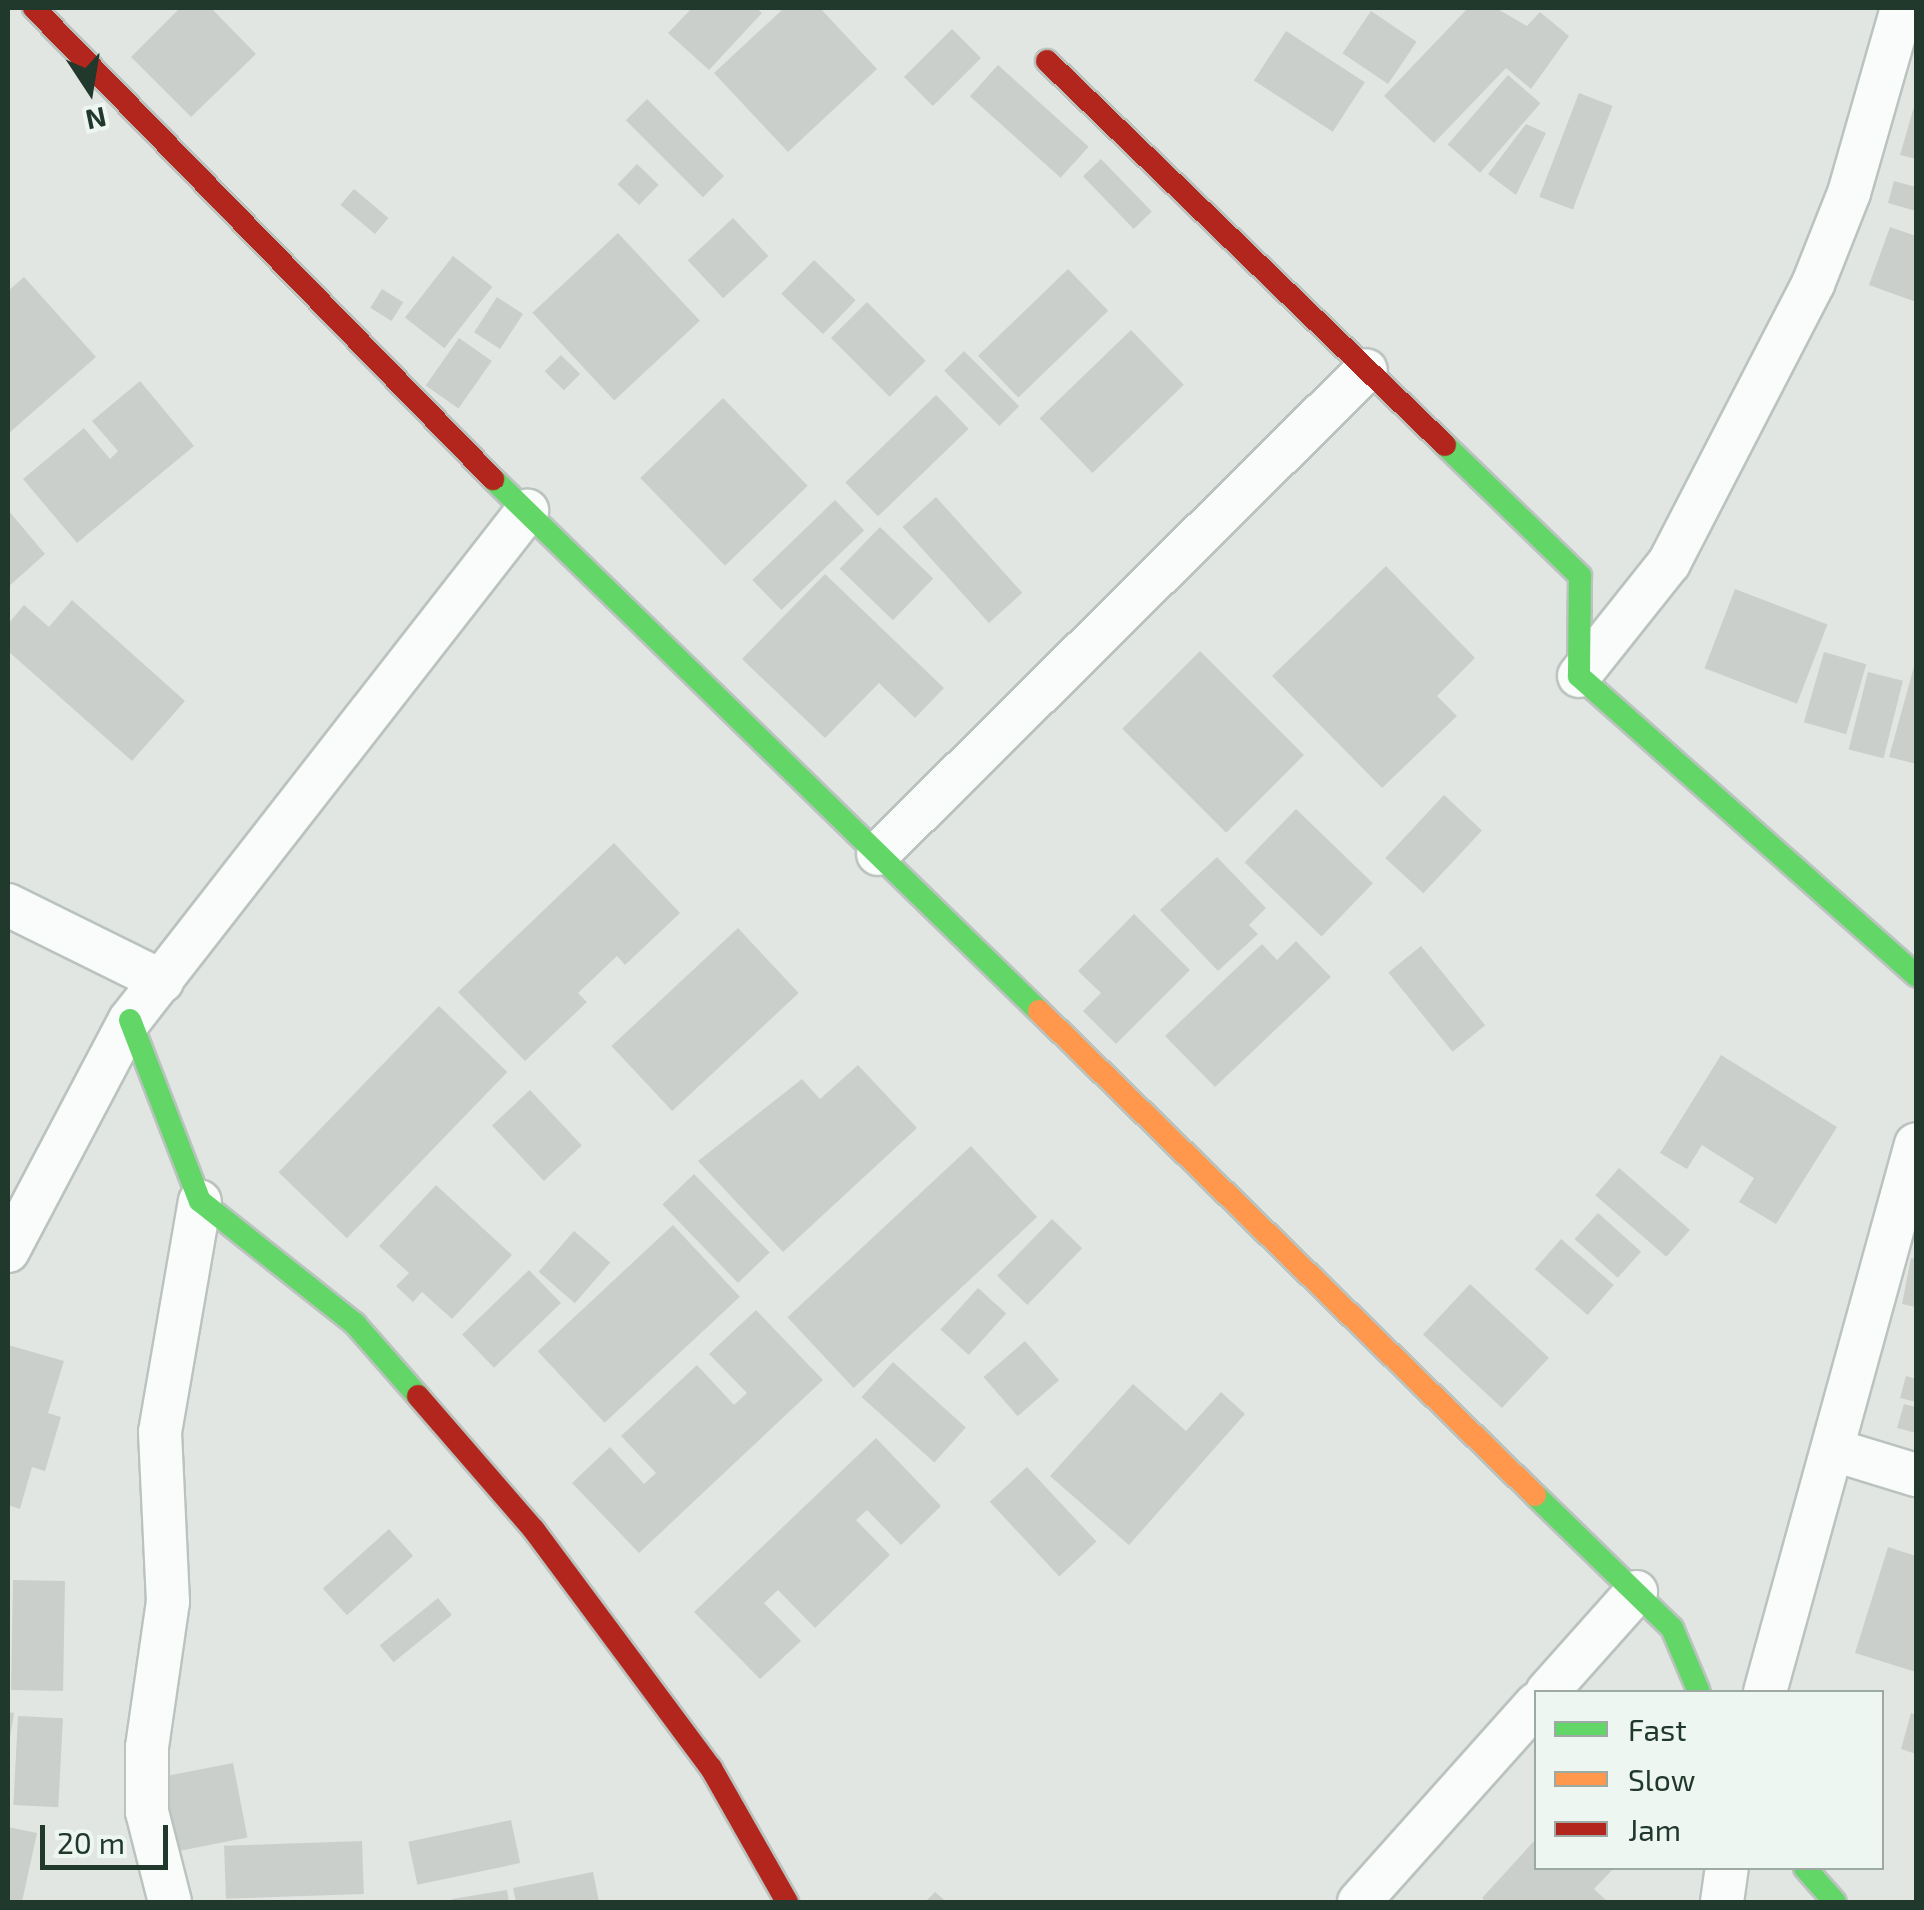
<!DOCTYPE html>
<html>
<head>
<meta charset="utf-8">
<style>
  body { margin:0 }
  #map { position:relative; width:1924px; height:1910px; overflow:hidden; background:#e1e6e3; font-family:"Exo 2",sans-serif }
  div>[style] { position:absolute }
  .building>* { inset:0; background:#cacfcc; transform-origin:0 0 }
  .roads { filter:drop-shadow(2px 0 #bac3be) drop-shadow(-2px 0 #bac3be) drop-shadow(0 2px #bac3be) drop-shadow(0 -2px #bac3be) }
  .street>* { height:42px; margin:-21px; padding:0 21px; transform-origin:21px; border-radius:21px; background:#fafbfb }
  .fast>* { height:22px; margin:-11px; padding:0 11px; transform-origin:11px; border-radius:11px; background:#63d668 }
  .slow>* { height:22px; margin:-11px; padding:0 11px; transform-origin:11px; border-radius:11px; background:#ff974d }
  .jam>* { height:22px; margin:-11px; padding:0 11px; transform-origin:11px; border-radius:11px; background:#b3261e }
  span { translate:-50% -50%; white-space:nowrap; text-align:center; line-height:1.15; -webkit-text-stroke:9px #eef6f1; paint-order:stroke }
  .frame { position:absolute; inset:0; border:10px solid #21382d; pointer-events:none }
  .legend { position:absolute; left:1534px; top:1690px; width:350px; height:180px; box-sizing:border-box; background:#eef6f1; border:2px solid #9caaa3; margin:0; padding:12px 18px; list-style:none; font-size:30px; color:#21382d }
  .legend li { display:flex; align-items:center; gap:20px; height:50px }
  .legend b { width:50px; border:2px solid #9caaa3 }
  .north { position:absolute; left:40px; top:40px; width:100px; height:100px; -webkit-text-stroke:8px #eef6f1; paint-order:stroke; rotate:168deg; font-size:28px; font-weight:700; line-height:40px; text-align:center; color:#21382d }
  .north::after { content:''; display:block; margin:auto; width:35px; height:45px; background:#21382d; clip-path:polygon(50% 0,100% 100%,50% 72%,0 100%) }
  .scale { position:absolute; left:40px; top:1825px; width:128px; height:45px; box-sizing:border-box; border:5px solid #21382d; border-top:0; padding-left:12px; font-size:30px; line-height:35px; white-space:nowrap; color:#21382d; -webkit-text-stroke:8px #eef6f1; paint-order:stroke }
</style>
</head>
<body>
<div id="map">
  <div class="building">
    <div style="clip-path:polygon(180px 8px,211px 8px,256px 54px,191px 117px,131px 57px)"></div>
    <div style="clip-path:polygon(692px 8px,756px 8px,762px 13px,709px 70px,668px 33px)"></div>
    <div style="clip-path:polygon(784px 8px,820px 8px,877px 69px,788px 152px,714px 73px)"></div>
    <div style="clip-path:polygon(1468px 8px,1496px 8px,1527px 26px,1540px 12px,1569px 36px,1531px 89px,1506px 68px,1434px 143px,1384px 96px)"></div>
    <div style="left:1371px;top:11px;width:55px;height:51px;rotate:34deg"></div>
    <div style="left:952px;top:29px;width:41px;height:68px;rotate:45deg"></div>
    <div style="left:1286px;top:31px;width:94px;height:59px;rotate:33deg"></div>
    <div style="left:998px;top:65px;width:122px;height:42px;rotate:42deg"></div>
    <div style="left:1508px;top:75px;width:43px;height:92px;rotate:41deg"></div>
    <div style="left:1579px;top:93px;width:36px;height:111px;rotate:21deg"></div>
    <div style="left:647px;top:99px;width:109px;height:30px;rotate:45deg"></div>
    <div style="clip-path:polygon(1916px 100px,1916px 159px,1900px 155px)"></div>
    <div style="clip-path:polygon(1526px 124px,1546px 133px,1516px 195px,1488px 174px)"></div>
    <div style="left:1101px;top:159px;width:73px;height:25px;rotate:46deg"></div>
    <div style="left:637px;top:164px;width:30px;height:28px;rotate:44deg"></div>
    <div style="clip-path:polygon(1894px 181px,1916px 187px,1916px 211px,1888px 203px)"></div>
    <div style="left:354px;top:189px;width:45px;height:21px;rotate:40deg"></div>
    <div style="left:733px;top:218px;width:52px;height:62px;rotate:47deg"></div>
    <div style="clip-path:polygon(1890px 227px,1916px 236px,1916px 302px,1869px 285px)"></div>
    <div style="left:618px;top:233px;width:120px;height:117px;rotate:47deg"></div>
    <div style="left:453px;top:256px;width:50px;height:78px;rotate:38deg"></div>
    <div style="left:814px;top:260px;width:58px;height:47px;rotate:44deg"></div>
    <div style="left:1068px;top:269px;width:58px;height:125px;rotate:46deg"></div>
    <div style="clip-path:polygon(24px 277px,96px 357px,9px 433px,8px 291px)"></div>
    <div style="left:382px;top:289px;width:25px;height:22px;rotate:32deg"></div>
    <div style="left:497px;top:297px;width:31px;height:42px;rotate:33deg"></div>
    <div style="left:867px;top:302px;width:83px;height:51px;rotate:45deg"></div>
    <div style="left:1131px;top:330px;width:76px;height:127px;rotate:46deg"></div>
    <div style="left:459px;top:338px;width:40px;height:58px;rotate:35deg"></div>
    <div style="left:964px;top:351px;width:78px;height:28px;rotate:45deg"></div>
    <div style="left:561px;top:355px;width:27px;height:23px;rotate:45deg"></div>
    <div style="clip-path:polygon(140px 381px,194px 446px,77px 543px,23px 479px,84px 428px,110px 459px,118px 451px,92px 421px)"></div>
    <div style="left:936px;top:395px;width:47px;height:126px;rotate:46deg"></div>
    <div style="left:723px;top:398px;width:122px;height:115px;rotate:46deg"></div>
    <div style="left:936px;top:497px;width:129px;height:45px;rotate:48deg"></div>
    <div style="left:835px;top:500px;width:42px;height:115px;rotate:46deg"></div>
    <div style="clip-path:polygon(8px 510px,45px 554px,8px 587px)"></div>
    <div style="left:880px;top:527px;width:74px;height:58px;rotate:44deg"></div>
    <div style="clip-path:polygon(1386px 566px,1475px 658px,1437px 696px,1457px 716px,1382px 788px,1272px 676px)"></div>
    <div style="clip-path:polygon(825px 574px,944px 688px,915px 718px,879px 683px,825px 738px,742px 659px)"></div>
    <div style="left:1735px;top:589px;width:99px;height:85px;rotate:21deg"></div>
    <div style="clip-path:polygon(72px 600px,185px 701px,132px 761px,8px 651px,8px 624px,24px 605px,49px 627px)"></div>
    <div style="left:1200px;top:651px;width:147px;height:110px;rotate:45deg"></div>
    <div style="left:1824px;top:652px;width:44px;height:73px;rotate:16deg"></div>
    <div style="clip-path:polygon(1915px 663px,1916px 663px,1916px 764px,1889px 757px)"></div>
    <div style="left:1868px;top:672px;width:36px;height:80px;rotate:14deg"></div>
    <div style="left:1444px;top:795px;width:52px;height:86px;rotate:43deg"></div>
    <div style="left:1296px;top:809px;width:107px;height:74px;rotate:44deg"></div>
    <div style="clip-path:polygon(614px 843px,680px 913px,625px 965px,617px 956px,578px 993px,587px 1002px,525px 1061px,458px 992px)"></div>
    <div style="clip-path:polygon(1217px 857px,1266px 908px,1249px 925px,1258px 934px,1218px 971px,1160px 910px)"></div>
    <div style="clip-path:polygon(1134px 914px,1190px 970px,1116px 1044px,1083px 1011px,1101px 993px,1078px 971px)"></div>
    <div style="left:738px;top:928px;width:89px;height:173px;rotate:47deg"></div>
    <div style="clip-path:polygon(1296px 941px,1331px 977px,1215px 1087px,1165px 1036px,1262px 944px,1277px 960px)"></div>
    <div style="left:1421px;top:946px;width:102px;height:42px;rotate:51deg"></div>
    <div style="left:439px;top:1006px;width:95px;height:231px;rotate:44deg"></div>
    <div style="clip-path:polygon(1721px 1055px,1837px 1127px,1776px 1224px,1739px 1202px,1754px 1178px,1702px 1145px,1687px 1169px,1660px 1153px)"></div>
    <div style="clip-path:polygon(858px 1065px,917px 1128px,783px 1252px,698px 1161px,802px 1079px,820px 1099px)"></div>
    <div style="left:530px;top:1090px;width:76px;height:52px;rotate:47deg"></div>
    <div style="left:971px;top:1146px;width:97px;height:251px;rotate:47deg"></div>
    <div style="left:1619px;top:1168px;width:94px;height:36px;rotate:41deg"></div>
    <div style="left:694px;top:1174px;width:109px;height:44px;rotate:46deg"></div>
    <div style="clip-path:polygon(436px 1185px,512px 1255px,452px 1319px,422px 1292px,413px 1302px,396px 1286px,409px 1273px,379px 1246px)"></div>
    <div style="left:1598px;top:1213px;width:58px;height:35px;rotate:42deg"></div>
    <div style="left:1052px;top:1219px;width:42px;height:79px;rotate:44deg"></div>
    <div style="left:673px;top:1225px;width:98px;height:185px;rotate:47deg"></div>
    <div style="left:574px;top:1231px;width:48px;height:54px;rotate:41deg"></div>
    <div style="left:1561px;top:1239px;width:70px;height:40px;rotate:41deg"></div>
    <div style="clip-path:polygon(1911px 1258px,1916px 1259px,1916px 1307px,1902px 1304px)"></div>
    <div style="left:529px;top:1270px;width:46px;height:93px;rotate:46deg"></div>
    <div style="left:1470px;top:1284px;width:108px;height:69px;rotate:43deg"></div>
    <div style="left:978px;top:1288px;width:38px;height:56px;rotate:42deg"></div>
    <div style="clip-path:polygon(756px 1310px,823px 1380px,639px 1553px,572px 1483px,610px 1447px,644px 1484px,656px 1473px,621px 1436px,697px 1365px,734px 1405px,747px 1393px,709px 1354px)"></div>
    <div style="left:1025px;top:1341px;width:52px;height:55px;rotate:49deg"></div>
    <div style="clip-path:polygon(8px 1345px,64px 1361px,48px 1413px,61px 1417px,45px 1471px,32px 1467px,20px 1509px,8px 1505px)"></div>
    <div style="left:893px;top:1362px;width:98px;height:47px;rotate:42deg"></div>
    <div style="clip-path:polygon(1906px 1376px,1916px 1379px,1916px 1402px,1900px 1398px)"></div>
    <div style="clip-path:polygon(1133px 1384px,1186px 1431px,1221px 1392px,1245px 1414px,1129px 1545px,1050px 1476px)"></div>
    <div style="clip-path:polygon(1904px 1404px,1916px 1407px,1916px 1433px,1897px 1428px)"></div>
    <div style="clip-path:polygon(876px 1438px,941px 1506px,901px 1545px,867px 1510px,856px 1520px,890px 1555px,815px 1628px,778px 1590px,764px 1603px,801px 1641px,760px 1679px,694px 1612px)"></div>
    <div style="left:1027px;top:1467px;width:102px;height:51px;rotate:47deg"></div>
    <div style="left:389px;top:1529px;width:36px;height:89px;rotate:48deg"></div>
    <div style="clip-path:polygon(1888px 1547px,1916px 1556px,1916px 1672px,1855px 1653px)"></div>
    <div style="left:13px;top:1580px;width:52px;height:110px;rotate:1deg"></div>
    <div style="left:438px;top:1598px;width:22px;height:75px;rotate:51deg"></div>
    <div style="clip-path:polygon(8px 1712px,14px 1713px,10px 1738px,8px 1738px)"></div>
    <div style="clip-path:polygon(1911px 1713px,1916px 1715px,1916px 1754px,1901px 1749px)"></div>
    <div style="left:18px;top:1716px;width:45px;height:89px;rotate:3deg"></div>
    <div style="left:233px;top:1763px;width:76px;height:84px;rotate:79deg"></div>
    <div style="left:511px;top:1820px;width:44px;height:105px;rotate:78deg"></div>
    <div style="clip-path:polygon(8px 1827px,37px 1833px,22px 1902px,8px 1902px)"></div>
    <div style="clip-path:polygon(1536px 1839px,1536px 1868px,1614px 1868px,1594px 1889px,1608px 1902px,1487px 1902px,1482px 1898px)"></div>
    <div style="left:362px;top:1841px;width:53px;height:138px;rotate:88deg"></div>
    <div style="clip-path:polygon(593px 1872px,599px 1902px,516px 1902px,513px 1888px)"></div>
    <div style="clip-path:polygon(507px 1890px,509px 1902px,452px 1902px,452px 1899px)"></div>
    <div style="clip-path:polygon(935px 1892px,947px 1902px,925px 1902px)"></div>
  </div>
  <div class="roads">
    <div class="street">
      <div style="left:1579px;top:676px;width:144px;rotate:-51.5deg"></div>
      <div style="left:1669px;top:563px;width:314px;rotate:-62.7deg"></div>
      <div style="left:1813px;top:284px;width:98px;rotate:-68.4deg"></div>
      <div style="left:1849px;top:193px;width:192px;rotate:-74deg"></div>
      <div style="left:878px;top:854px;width:687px;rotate:-44.76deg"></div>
      <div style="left:8px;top:905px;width:172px;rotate:26.3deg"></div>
      <div style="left:8px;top:1251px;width:261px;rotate:-62.2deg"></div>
      <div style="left:130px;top:1020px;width:646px;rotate:-52.05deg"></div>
      <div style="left:1834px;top:1450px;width:86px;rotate:17deg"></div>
      <div style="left:1547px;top:1692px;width:134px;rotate:-48.3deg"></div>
      <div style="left:1765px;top:1692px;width:568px;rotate:-74.59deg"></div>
      <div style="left:170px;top:1902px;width:93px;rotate:-104.3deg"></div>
      <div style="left:147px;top:1812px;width:65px;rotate:-90deg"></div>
      <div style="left:147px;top:1747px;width:147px;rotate:-81.8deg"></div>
      <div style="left:168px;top:1602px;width:170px;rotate:-92.7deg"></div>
      <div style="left:160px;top:1432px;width:234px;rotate:-80.2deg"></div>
      <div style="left:1359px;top:1902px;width:266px;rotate:-48.2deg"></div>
      <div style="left:1722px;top:1902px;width:34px;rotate:-82deg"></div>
    </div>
    <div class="fast">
      <div style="left:1445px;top:445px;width:188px;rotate:44.1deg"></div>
      <div style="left:1580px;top:576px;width:100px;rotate:90.6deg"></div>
      <div style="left:1579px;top:676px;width:451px;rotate:41.6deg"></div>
      <div style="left:493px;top:479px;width:762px;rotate:44.26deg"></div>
      <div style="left:130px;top:1020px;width:194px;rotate:68.9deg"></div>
      <div style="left:200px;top:1201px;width:198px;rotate:38.4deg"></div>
      <div style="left:355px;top:1324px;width:96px;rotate:48.8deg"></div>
      <div style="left:1535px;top:1495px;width:191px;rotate:44.2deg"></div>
      <div style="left:1672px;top:1628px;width:69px;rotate:67.1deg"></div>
      <div style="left:1805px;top:1868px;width:45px;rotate:48.6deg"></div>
    </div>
    <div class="slow">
      <div style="left:1039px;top:1011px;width:693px;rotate:44.3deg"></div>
    </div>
    <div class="jam">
      <div style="left:34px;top:8px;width:658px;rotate:45.74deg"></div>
      <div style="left:1047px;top:61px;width:553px;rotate:43.97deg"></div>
      <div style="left:418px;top:1396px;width:177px;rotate:49.1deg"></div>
      <div style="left:534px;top:1530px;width:297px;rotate:53.4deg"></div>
      <div style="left:711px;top:1768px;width:154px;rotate:60.4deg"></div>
    </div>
  </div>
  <div class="frame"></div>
  <ul class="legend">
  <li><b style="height:12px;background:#63d668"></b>Fast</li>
  <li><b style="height:12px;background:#ff974d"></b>Slow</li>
  <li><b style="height:12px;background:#b3261e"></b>Jam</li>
  </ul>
  <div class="north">N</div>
  <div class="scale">20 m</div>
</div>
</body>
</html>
